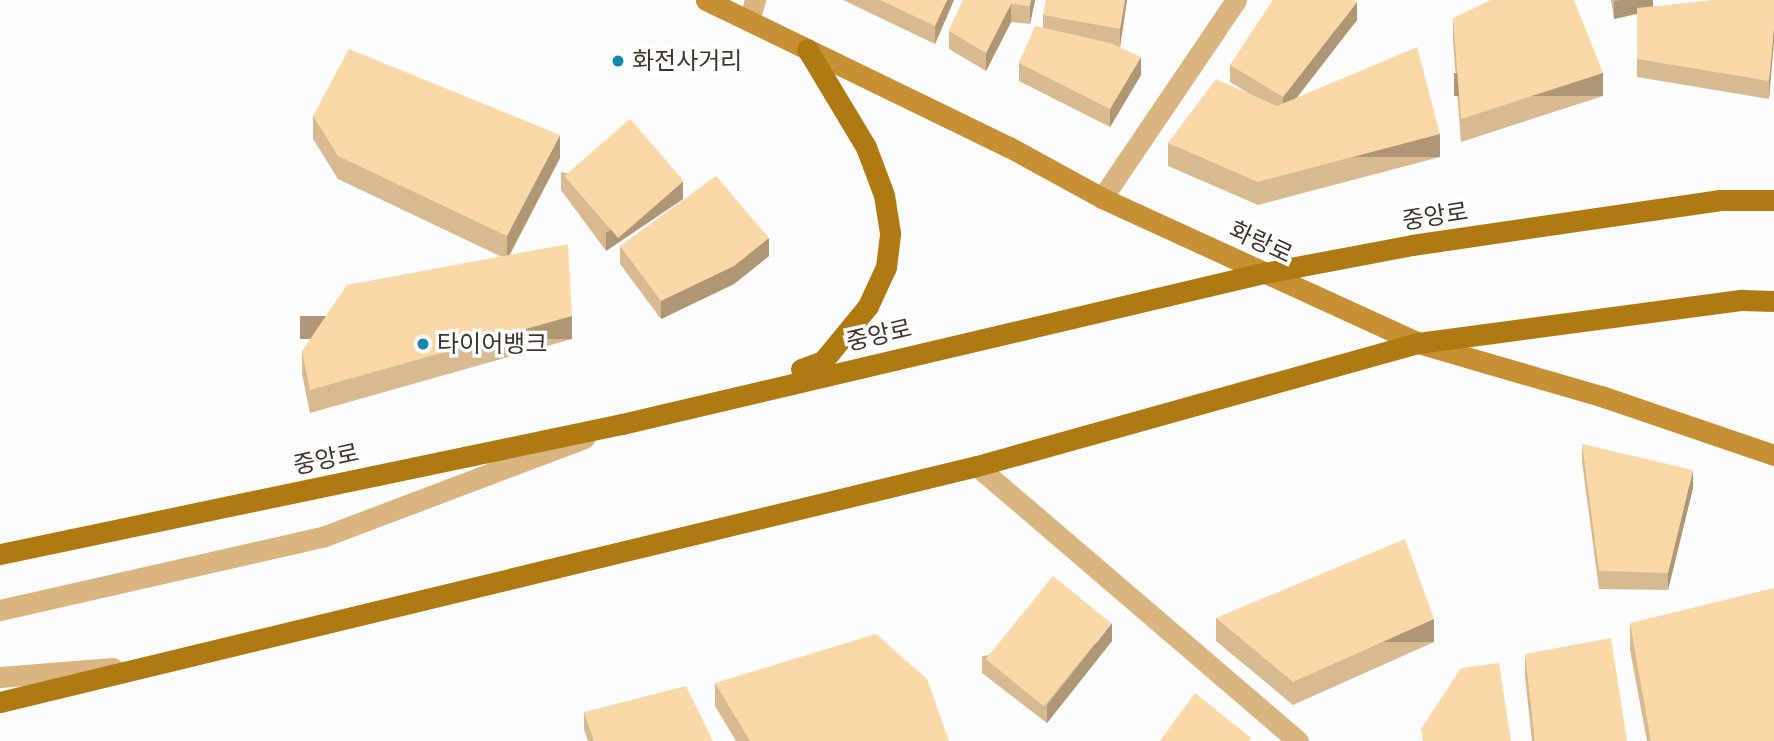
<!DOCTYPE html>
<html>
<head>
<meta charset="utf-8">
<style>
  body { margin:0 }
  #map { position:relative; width:1774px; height:741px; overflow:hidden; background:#fcfcfc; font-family:"PT Sans","Noto Sans KR",sans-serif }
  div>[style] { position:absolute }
  .lane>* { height:21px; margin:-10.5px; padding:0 10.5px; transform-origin:10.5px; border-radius:10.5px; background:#dab57f }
  .street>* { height:21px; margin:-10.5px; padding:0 10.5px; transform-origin:10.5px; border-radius:10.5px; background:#dab57f }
  .secondary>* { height:21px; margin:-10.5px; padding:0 10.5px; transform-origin:10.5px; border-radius:10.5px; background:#c79034 }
  .primary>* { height:21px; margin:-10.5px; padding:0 10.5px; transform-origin:10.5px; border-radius:10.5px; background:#af7a12 }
  .wall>* { inset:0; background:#d7ba90 }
  .shaded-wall>* { inset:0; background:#af9775; transform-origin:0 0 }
  .building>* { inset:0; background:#fad8a7; transform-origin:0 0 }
  .dots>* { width:19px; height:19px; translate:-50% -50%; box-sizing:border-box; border:4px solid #fff; border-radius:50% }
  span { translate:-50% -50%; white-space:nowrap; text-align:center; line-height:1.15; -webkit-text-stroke:7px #fff; paint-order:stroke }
  .poi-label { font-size:24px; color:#3d3529 }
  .left { translate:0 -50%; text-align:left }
  .street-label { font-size:24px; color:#3d3529 }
</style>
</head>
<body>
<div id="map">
  <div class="lane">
    <div style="left:0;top:610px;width:333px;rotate:-12.8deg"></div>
    <div style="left:325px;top:536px;width:277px;rotate:-20.7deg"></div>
    <div style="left:0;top:677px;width:113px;rotate:-4.6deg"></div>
  </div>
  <div class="street">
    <div style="left:749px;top:21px;width:22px;rotate:-74deg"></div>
    <div style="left:1102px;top:198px;width:239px;rotate:-55.9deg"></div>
    <div style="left:977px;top:466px;width:423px;rotate:40.6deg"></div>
  </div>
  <div class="secondary">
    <div style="left:706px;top:0;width:337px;rotate:25.9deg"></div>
    <div style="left:1009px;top:147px;width:106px;rotate:28.7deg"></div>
    <div style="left:1102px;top:198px;width:348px;rotate:24.6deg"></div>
    <div style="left:1418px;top:343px;width:191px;rotate:16.2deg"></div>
    <div style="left:1601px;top:396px;width:183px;rotate:18.8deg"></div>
  </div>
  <div class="primary">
    <div style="left:801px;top:369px;width:23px;rotate:-20deg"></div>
    <div style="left:823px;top:361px;width:71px;rotate:-50.7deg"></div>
    <div style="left:868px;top:306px;width:43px;rotate:-65.2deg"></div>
    <div style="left:886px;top:267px;width:34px;rotate:-83deg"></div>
    <div style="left:890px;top:233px;width:38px;rotate:-99deg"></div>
    <div style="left:884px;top:195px;width:51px;rotate:-110.6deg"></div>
    <div style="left:866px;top:147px;width:114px;rotate:-121deg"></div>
    <div style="left:0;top:554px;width:635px;rotate:-11.81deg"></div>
    <div style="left:622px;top:424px;width:660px;rotate:-13.24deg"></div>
    <div style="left:1264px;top:273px;width:151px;rotate:-10.7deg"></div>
    <div style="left:1412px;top:245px;width:310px;rotate:-8.3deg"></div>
    <div style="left:1719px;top:200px;width:55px"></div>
    <div style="left:0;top:702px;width:1005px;rotate:-13.58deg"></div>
    <div style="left:977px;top:466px;width:458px;rotate:-15.6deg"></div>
    <div style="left:1418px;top:343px;width:327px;rotate:-7.6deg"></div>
    <div style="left:1742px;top:300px;width:32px;rotate:2deg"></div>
  </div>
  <div class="wall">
    <div style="clip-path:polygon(843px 0,954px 0,935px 44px)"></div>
    <div style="clip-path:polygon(963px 0,1035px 0,1030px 24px,1011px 22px,986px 71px,949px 49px,949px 31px)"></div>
    <div style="clip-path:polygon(1127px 0,1120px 47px,1141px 75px,1110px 127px,1019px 81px,1019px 63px,1043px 28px,1043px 15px)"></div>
    <div style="clip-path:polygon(1611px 0,1653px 0,1653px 7px,1774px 0,1769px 99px,1637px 77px,1637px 14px,1614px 19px)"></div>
    <div style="clip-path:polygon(1453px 18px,1603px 96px,1461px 142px,1453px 41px)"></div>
    <div style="clip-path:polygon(1357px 20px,1296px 99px,1440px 157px,1258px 205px,1168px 166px,1168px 143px,1248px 93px,1230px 82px,1230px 65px)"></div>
    <div style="clip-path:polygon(313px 116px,560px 158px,510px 255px,572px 339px,310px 413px,302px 374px,302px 351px,502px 257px,338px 179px,313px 139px)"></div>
    <div style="clip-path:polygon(561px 172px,683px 199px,606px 251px,561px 190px)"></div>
    <div style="clip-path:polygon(620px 246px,769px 256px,734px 284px,661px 319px,620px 264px)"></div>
    <div style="clip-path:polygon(1582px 444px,1693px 488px,1668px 590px,1599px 589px,1582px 462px)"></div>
    <div style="clip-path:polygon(1216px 618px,1434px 642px,1293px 705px,1216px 641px)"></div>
    <div style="clip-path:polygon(1630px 623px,1774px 741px,1647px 741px,1630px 650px)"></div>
    <div style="clip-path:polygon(1112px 641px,1047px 723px,982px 673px,982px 656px)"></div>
    <div style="clip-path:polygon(1525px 654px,1627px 741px,1532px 741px,1525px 677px)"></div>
    <div style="clip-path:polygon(715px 683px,949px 741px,736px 741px,715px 706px)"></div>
    <div style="clip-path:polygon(584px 712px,713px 741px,588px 741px,584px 730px)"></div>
  </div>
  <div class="shaded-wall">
    <div style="clip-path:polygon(947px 0,954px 0,935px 44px,935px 26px)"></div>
    <div style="clip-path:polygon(1031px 0,1035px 0,1030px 24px,1030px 6px)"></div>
    <div style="clip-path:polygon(1125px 0,1127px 0,1120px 47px,1120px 29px)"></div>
    <div style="clip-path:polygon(1620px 0,1653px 0,1653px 10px,1614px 19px,1614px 1px)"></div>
    <div style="clip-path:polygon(1357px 2px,1357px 20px,1283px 115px,1283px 97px)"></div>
    <div style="clip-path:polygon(1011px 4px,1011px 22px,986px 71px,986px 53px)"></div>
    <div style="clip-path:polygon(1774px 25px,1774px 42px,1769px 99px,1769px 81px)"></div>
    <div style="clip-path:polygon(1141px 57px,1141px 75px,1110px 127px,1110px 109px)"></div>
    <div style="left:1603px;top:73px;width:23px;height:149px;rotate:90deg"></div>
    <div style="left:1440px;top:134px;width:23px;height:188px;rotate:90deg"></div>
    <div style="clip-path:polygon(560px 135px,560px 158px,507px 259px,507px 236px)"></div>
    <div style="clip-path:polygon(683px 181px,683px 199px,606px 251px,606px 233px)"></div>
    <div style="clip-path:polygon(769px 238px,769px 256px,734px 284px,661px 319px,661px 301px)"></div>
    <div style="left:572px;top:316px;width:23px;height:272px;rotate:90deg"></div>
    <div style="clip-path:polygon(1693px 470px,1693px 488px,1668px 590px,1668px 573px)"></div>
    <div style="left:1434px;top:619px;width:23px;height:154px;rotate:90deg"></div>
    <div style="clip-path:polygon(1112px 623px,1112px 641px,1047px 723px,1047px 705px)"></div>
  </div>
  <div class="building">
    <div style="clip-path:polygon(880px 0,947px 0,935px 26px)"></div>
    <div style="clip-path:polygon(963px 0,1031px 0,1030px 6px,1011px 4px,986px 53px,949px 31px)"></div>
    <div style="clip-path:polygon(1046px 0,1125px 0,1120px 29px,1043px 15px)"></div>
    <div style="clip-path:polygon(1273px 0,1354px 0,1357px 2px,1283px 97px,1230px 65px)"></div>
    <div style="clip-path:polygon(1491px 0,1574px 0,1603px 73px,1461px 119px,1453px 18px)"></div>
    <div style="clip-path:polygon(1714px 0,1774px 0,1774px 25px,1769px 81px,1637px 59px,1637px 8px)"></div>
    <div style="clip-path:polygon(1035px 26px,1110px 43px,1141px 57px,1110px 109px,1019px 63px)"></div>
    <div style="clip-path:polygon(1417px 47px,1440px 134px,1258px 182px,1168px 143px,1216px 79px,1277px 106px)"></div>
    <div style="clip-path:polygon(349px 49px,560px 135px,507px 236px,338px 156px,313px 116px)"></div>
    <div style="left:630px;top:119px;width:82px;height:87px;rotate:49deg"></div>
    <div style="clip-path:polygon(716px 176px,769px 238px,734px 266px,661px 301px,620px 246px)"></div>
    <div style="clip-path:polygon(568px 244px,572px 316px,310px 390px,302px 351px,347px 285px)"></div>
    <div style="clip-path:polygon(1582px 444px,1693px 470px,1668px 573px,1599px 571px)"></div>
    <div style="clip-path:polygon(1405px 539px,1434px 619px,1293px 682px,1216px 618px)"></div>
    <div style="left:1053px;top:576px;width:75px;height:107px;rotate:39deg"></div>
    <div style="clip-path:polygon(1774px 588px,1774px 741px,1651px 741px,1630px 623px)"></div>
    <div style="clip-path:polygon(876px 634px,927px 679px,949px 741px,750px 741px,715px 683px)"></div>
    <div style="clip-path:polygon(1611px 638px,1627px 741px,1535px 741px,1525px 654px)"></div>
    <div style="clip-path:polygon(1499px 663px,1511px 741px,1423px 741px,1421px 729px,1461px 668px)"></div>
    <div style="clip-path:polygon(686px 686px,713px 741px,594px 741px,584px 712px)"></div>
    <div style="clip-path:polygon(1195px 693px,1251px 738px,1249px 741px,1160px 741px)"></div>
  </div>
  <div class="dots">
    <div style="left:618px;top:61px;background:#1387ac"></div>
    <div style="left:423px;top:344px;background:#1387ac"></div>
  </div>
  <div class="poi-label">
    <span class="left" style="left:632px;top:61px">화전사거리</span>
    <span class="left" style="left:437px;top:344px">타이어뱅크</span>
  </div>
  <div class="street-label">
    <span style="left:1435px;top:216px;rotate:-9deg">중앙로</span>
    <span style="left:1261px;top:242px;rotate:25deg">화랑로</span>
    <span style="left:879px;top:335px;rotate:-13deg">중앙로</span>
    <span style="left:326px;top:459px;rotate:-12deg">중앙로</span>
  </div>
</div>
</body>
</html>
